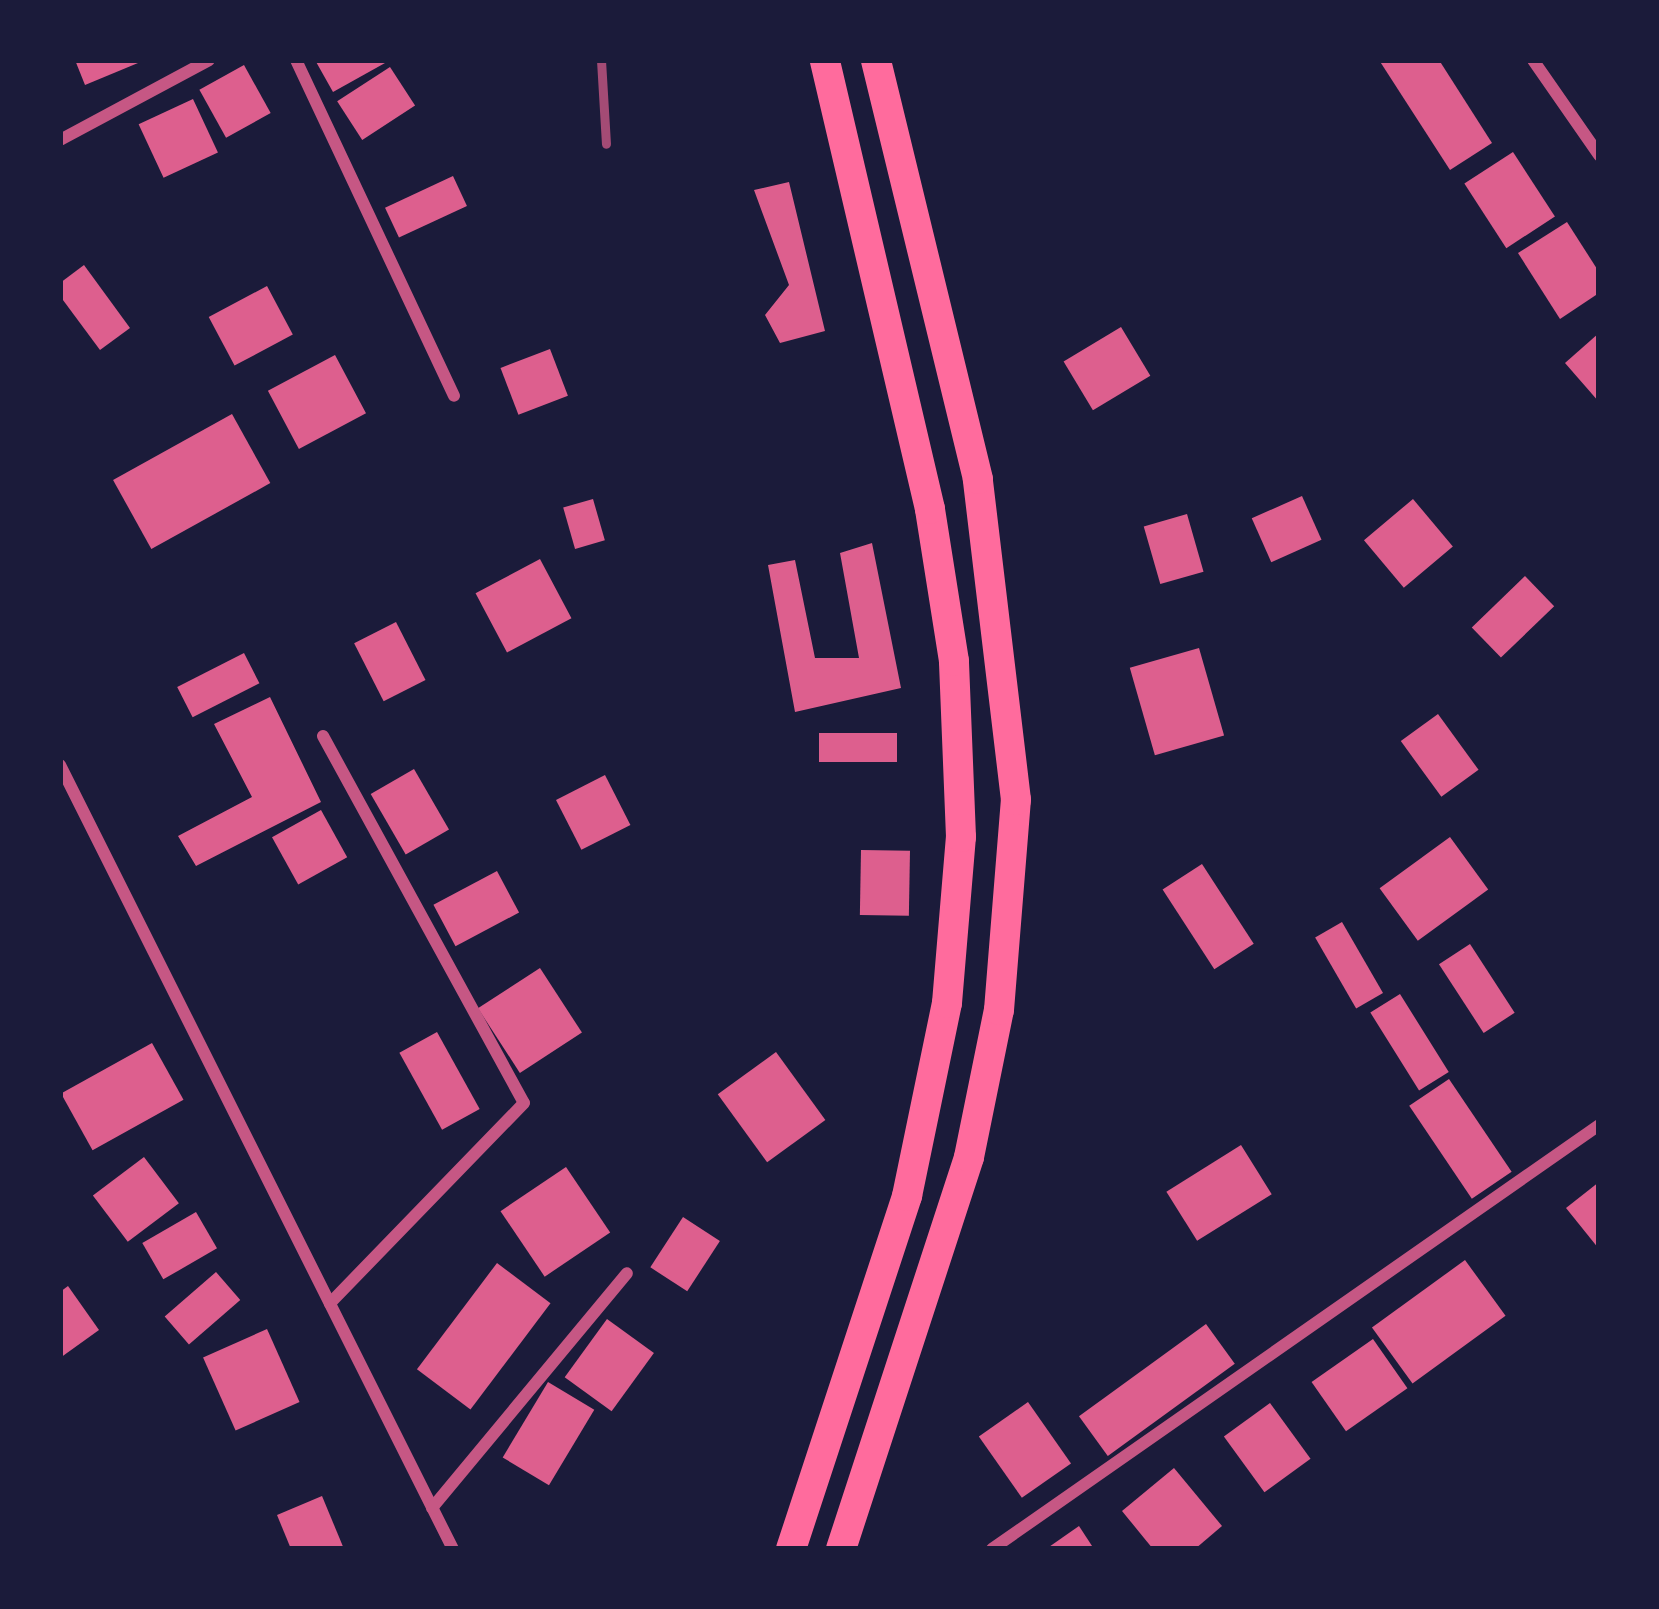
<!DOCTYPE html>
<html>
<head>
<meta charset="utf-8">
<style>
  body { margin:0 }
  #map { position:relative; width:1659px; height:1609px; overflow:hidden; background:#1b1b3a; font-family:"Exo 2",sans-serif }
  div>[style] { position:absolute }
  .building>* { inset:0; background:#dd5f8e; transform-origin:0 0 }
  .minor>* { height:12px; margin:-6px; padding:0 6px; transform-origin:6px; border-radius:6px; background:#c65784 }
  .primary>* { height:30px; margin:-15px; padding:0 15px; transform-origin:15px; border-radius:15px; background:#ff6b9d }
  .rail>* { height:9px; margin:-4.5px; padding:0 4.5px; transform-origin:4.5px; border-radius:4.5px; background:#a44b75 }
  span { translate:-50% -50%; white-space:nowrap; text-align:center; line-height:1.15; -webkit-text-stroke:9px #1b1b3a; paint-order:stroke }
  .frame { position:absolute; inset:0; border:63px solid #1b1b3a; pointer-events:none }
</style>
</head>
<body>
<div id="map">
  <div class="building">
    <div style="clip-path:polygon(75px 60px,137px 60px,138px 63px,85px 85px)"></div>
    <div style="clip-path:polygon(315px 60px,383px 60px,385px 63px,333px 92px)"></div>
    <div style="clip-path:polygon(1379px 60px,1439px 60px,1492px 143px,1450px 170px)"></div>
    <div style="left:244px;top:65px;width:55px;height:51px;rotate:61deg"></div>
    <div style="left:390px;top:67px;width:46px;height:63px;rotate:57deg"></div>
    <div style="left:193px;top:99px;width:59px;height:60px;rotate:65deg"></div>
    <div style="left:1513px;top:152px;width:77px;height:58px;rotate:57deg"></div>
    <div style="left:453px;top:176px;width:33px;height:75px;rotate:65deg"></div>
    <div style="clip-path:polygon(789px 182px,825px 331px,780px 343px,765px 315px,789px 285px,754px 190px)"></div>
    <div style="clip-path:polygon(1567px 222px,1599px 272px,1599px 293px,1560px 319px,1518px 253px)"></div>
    <div style="clip-path:polygon(84px 265px,130px 328px,100px 350px,60px 296px,60px 283px)"></div>
    <div style="left:267px;top:286px;width:55px;height:66px;rotate:62deg"></div>
    <div style="left:1121px;top:327px;width:57px;height:67px;rotate:59deg"></div>
    <div style="clip-path:polygon(1599px 333px,1599px 402px,1565px 363px)"></div>
    <div style="left:550px;top:349px;width:50px;height:53px;rotate:69deg"></div>
    <div style="left:335px;top:355px;width:66px;height:76px;rotate:62deg"></div>
    <div style="left:232px;top:414px;width:79px;height:136px;rotate:61deg"></div>
    <div style="left:1302px;top:496px;width:48px;height:55px;rotate:66deg"></div>
    <div style="left:593px;top:499px;width:43px;height:31px;rotate:74deg"></div>
    <div style="left:1413px;top:499px;width:62px;height:64px;rotate:50deg"></div>
    <div style="left:1187px;top:514px;width:60px;height:45px;rotate:74deg"></div>
    <div style="clip-path:polygon(872px 543px,901px 688px,795px 712px,768px 565px,795px 560px,815px 658px,859px 658px,840px 553px)"></div>
    <div style="left:540px;top:559px;width:67px;height:73px;rotate:62deg"></div>
    <div style="left:1525px;top:576px;width:42px;height:74px;rotate:46deg"></div>
    <div style="left:396px;top:622px;width:65px;height:47px;rotate:63deg"></div>
    <div style="left:1199px;top:648px;width:91px;height:72px;rotate:74deg"></div>
    <div style="left:244px;top:653px;width:34px;height:75px;rotate:63deg"></div>
    <div style="clip-path:polygon(270px 697px,321px 802px,196px 866px,178px 836px,252px 797px,214px 724px)"></div>
    <div style="left:1438px;top:714px;width:69px;height:46px;rotate:54deg"></div>
    <div style="left:819px;top:733px;width:78px;height:29px"></div>
    <div style="left:414px;top:769px;width:70px;height:50px;rotate:60deg"></div>
    <div style="left:605px;top:775px;width:56px;height:55px;rotate:63deg"></div>
    <div style="left:321px;top:810px;width:54px;height:56px;rotate:61deg"></div>
    <div style="left:1450px;top:837px;width:65px;height:87px;rotate:54deg"></div>
    <div style="left:861px;top:850px;width:49px;height:65px;rotate:1deg"></div>
    <div style="left:1202px;top:864px;width:95px;height:47px;rotate:57deg"></div>
    <div style="left:497px;top:871px;width:47px;height:72px;rotate:62deg"></div>
    <div style="left:1342px;top:922px;width:82px;height:31px;rotate:60deg"></div>
    <div style="left:1470px;top:944px;width:82px;height:37px;rotate:57deg"></div>
    <div style="left:540px;top:968px;width:77px;height:74px;rotate:57deg"></div>
    <div style="left:1400px;top:994px;width:92px;height:35px;rotate:58deg"></div>
    <div style="left:437px;top:1032px;width:88px;height:43px;rotate:61deg"></div>
    <div style="left:152px;top:1043px;width:65px;height:104px;rotate:61deg"></div>
    <div style="left:776px;top:1052px;width:84px;height:72px;rotate:54deg"></div>
    <div style="left:1449px;top:1079px;width:112px;height:48px;rotate:56deg"></div>
    <div style="left:1241px;top:1145px;width:58px;height:88px;rotate:58deg"></div>
    <div style="left:144px;top:1157px;width:58px;height:64px;rotate:53deg"></div>
    <div style="left:566px;top:1167px;width:79px;height:79px;rotate:56deg"></div>
    <div style="clip-path:polygon(1599px 1182px,1599px 1249px,1566px 1208px)"></div>
    <div style="left:196px;top:1212px;width:42px;height:62px;rotate:60deg"></div>
    <div style="left:683px;top:1217px;width:44px;height:60px;rotate:33deg"></div>
    <div style="left:1465px;top:1260px;width:69px;height:115px;rotate:54deg"></div>
    <div style="left:497px;top:1263px;width:67px;height:133px;rotate:37deg"></div>
    <div style="left:216px;top:1272px;width:37px;height:68px;rotate:49deg"></div>
    <div style="clip-path:polygon(68px 1286px,99px 1330px,60px 1358px,60px 1292px)"></div>
    <div style="left:607px;top:1319px;width:58px;height:72px;rotate:36deg"></div>
    <div style="left:1206px;top:1324px;width:49px;height:157px;rotate:54deg"></div>
    <div style="left:267px;top:1329px;width:80px;height:70px;rotate:66deg"></div>
    <div style="left:1373px;top:1339px;width:60px;height:75px;rotate:55deg"></div>
    <div style="left:548px;top:1382px;width:54px;height:88px;rotate:31deg"></div>
    <div style="left:1028px;top:1402px;width:75px;height:60px;rotate:55deg"></div>
    <div style="left:1270px;top:1403px;width:69px;height:57px;rotate:54deg"></div>
    <div style="clip-path:polygon(1174px 1468px,1222px 1526px,1195px 1549px,1153px 1549px,1122px 1511px)"></div>
    <div style="clip-path:polygon(322px 1496px,344px 1549px,291px 1549px,277px 1515px)"></div>
    <div style="clip-path:polygon(1079px 1526px,1094px 1549px,1046px 1549px)"></div>
  </div>
  <div class="minor">
    <div style="left:296px;top:60px;width:371px;rotate:64.8deg"></div>
    <div style="left:1533px;top:60px;width:116px;rotate:55.2deg"></div>
    <div style="left:60px;top:140px;width:169px;rotate:-28.2deg"></div>
    <div style="left:323px;top:736px;width:418px;rotate:61.3deg"></div>
    <div style="left:524px;top:1103px;width:279px;rotate:134.1deg"></div>
    <div style="left:60px;top:765px;width:877px;rotate:63.38deg"></div>
    <div style="left:432px;top:1508px;width:305px;rotate:-50.3deg"></div>
    <div style="left:992px;top:1549px;width:740px;rotate:-34.93deg"></div>
  </div>
  <div class="primary">
    <div style="left:791px;top:1549px;width:372px;rotate:-71.8deg"></div>
    <div style="left:907px;top:1196px;width:197px;rotate:-78.3deg"></div>
    <div style="left:947px;top:1003px;width:167px;rotate:-85.2deg"></div>
    <div style="left:961px;top:837px;width:176px;rotate:-92.3deg"></div>
    <div style="left:954px;top:661px;width:154px;rotate:-99deg"></div>
    <div style="left:930px;top:509px;width:461px;rotate:-103.2deg"></div>
    <div style="left:841px;top:1549px;width:412px;rotate:-71.9deg"></div>
    <div style="left:969px;top:1157px;width:150px;rotate:-78.5deg"></div>
    <div style="left:999px;top:1010px;width:211px;rotate:-85.4deg"></div>
    <div style="left:1016px;top:800px;width:323px;rotate:-96.8deg"></div>
    <div style="left:978px;top:479px;width:431px;rotate:-103.7deg"></div>
  </div>
  <div class="rail">
    <div style="left:601px;top:60px;width:84px;rotate:86.6deg"></div>
  </div>
  <div class="frame"></div>
</div>
</body>
</html>
